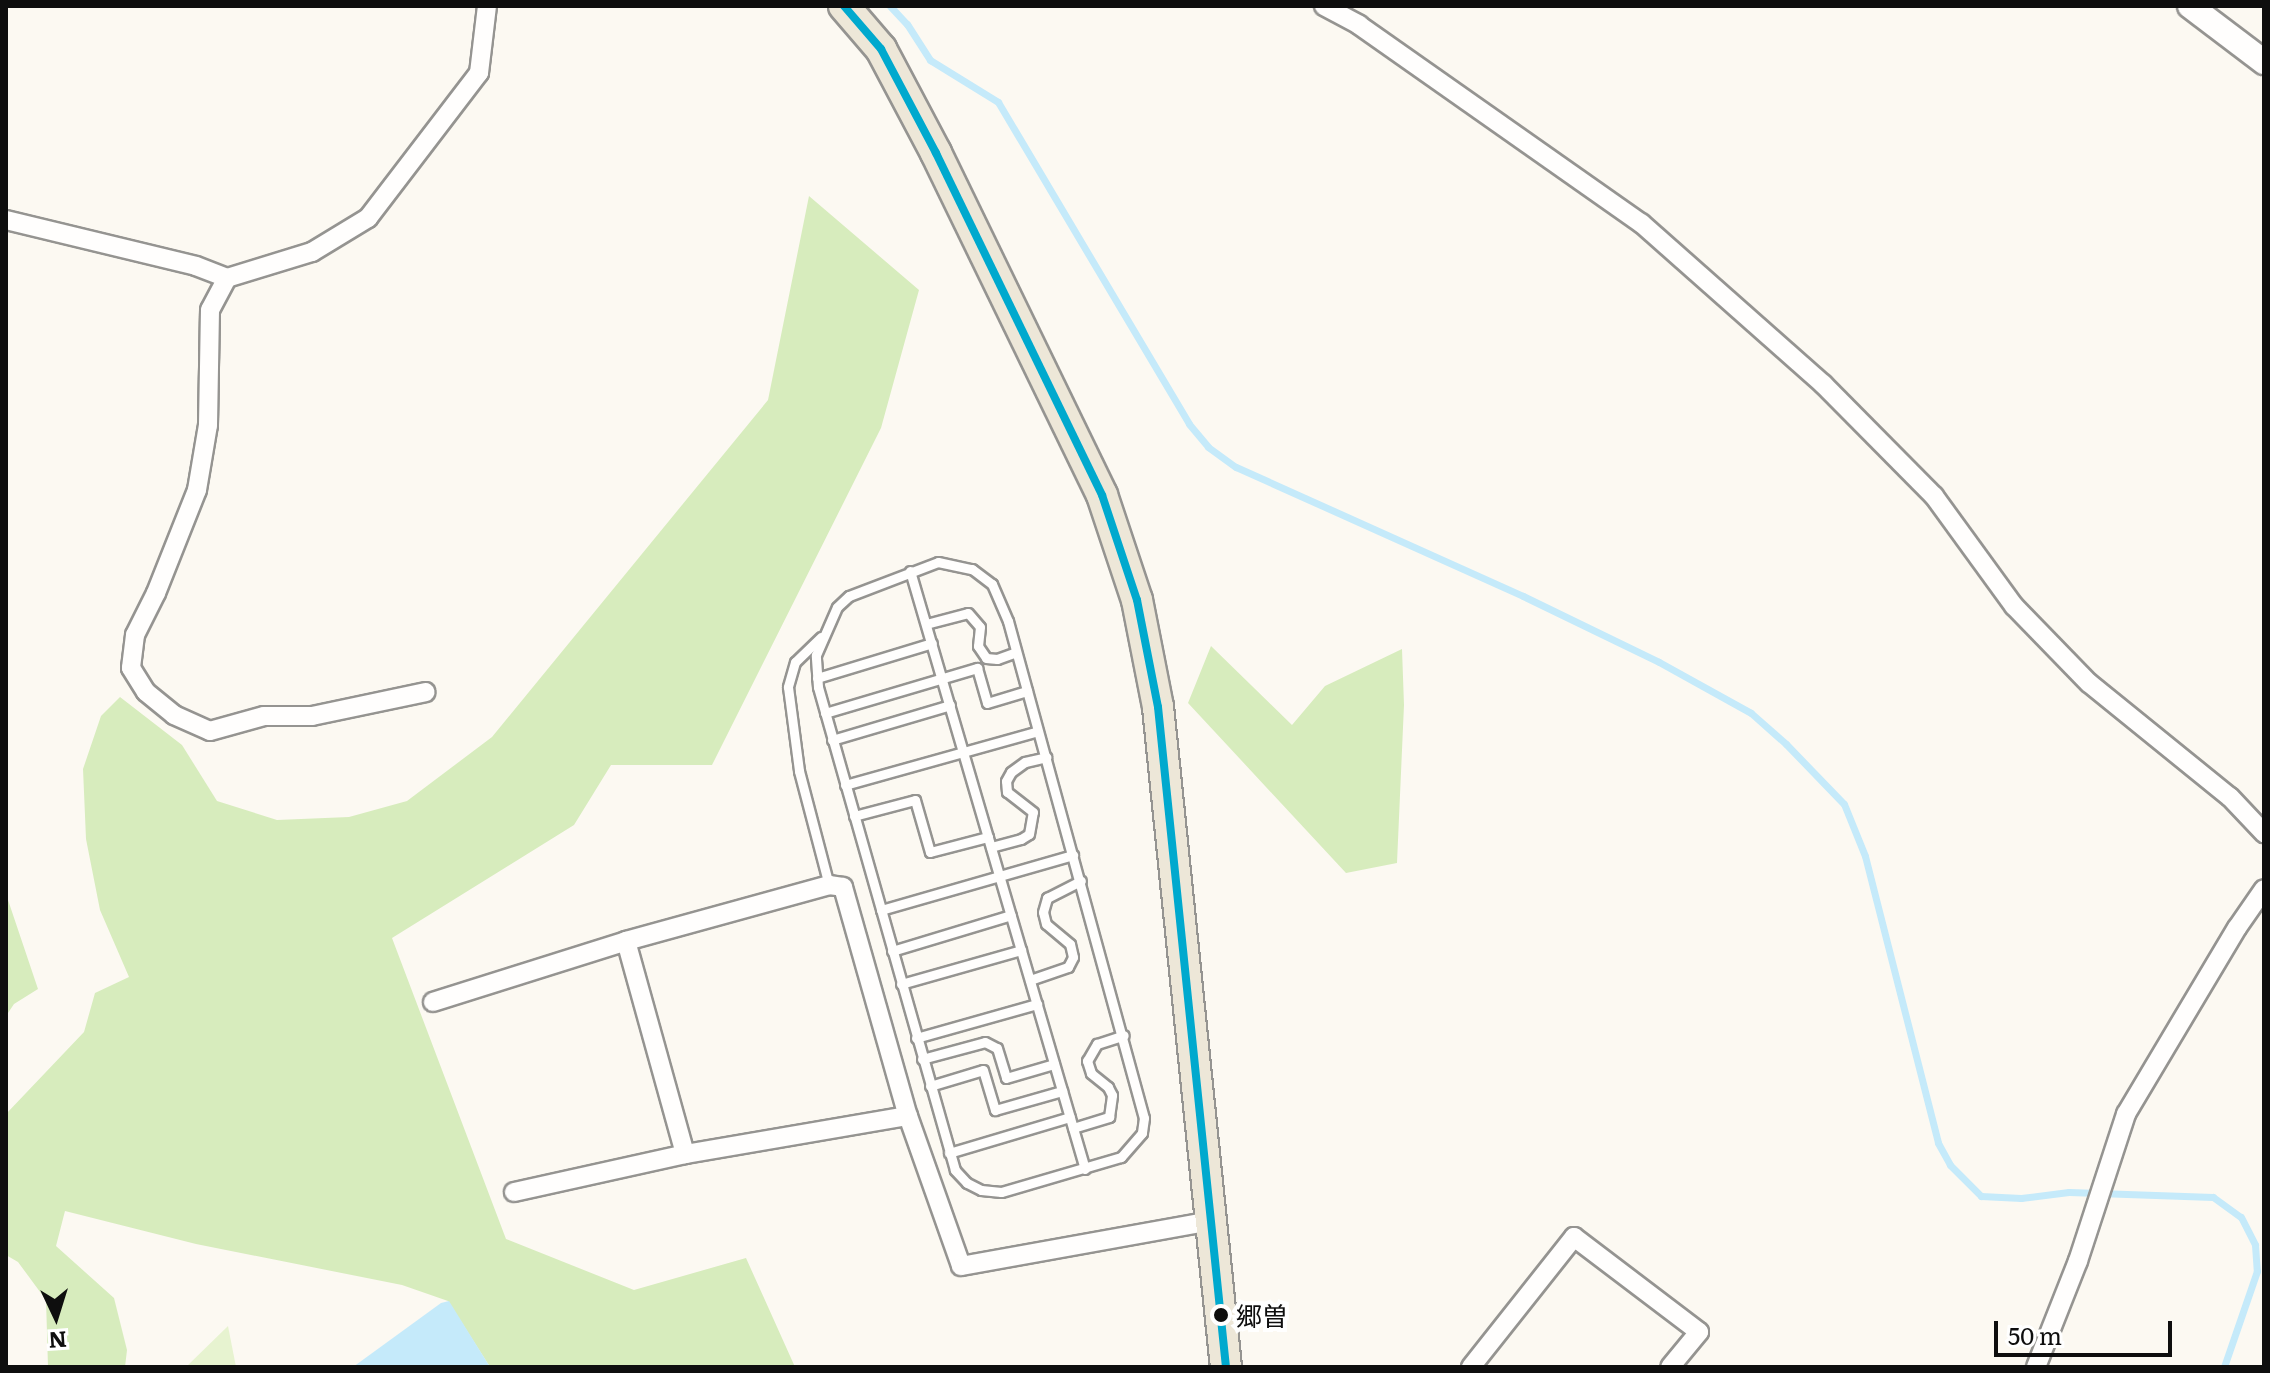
<!DOCTYPE html>
<html>
<head>
<meta charset="utf-8">
<style>
  body { margin:0 }
  #map { position:relative; width:2270px; height:1373px; overflow:hidden; background:#fcf9f2; font-family:Literata,"Noto Sans JP",serif }
  div>[style] { position:absolute }
  .green>* { inset:0; background:#e7f3d0 }
  .forest>* { inset:0; background:#d7ecbd }
  .water>* { inset:0; background:#c5eafa }
  .stream>* { height:7px; margin:-3.5px; padding:0 3.5px; transform-origin:3.5px; border-radius:3.5px; background:#c5eafa }
  .roads { filter:drop-shadow(2px 0 #959491) drop-shadow(-2px 0 #959491) drop-shadow(0 2px #959491) drop-shadow(0 -2px #959491) }
  .service>* { height:9px; margin:-4.5px; padding:0 4.5px; transform-origin:4.5px; border-radius:4.5px; background:#fffefd }
  .minor>* { height:18px; margin:-9px; padding:0 9px; transform-origin:9px; border-radius:9px; background:#fffefd }
  .tertiary>* { height:24px; margin:-12px; padding:0 12px; transform-origin:12px; border-radius:12px; background:#fffefd }
  .primary>* { height:30px; margin:-15px; padding:0 15px; transform-origin:15px; border-radius:15px; background:#ede7d8 }
  .bus-1>* { height:8px; margin:-4px; padding:0 4px; transform-origin:4px; border-radius:4px; background:#00a9ce }
  .dots>* { width:22px; height:22px; translate:-50% -50%; box-sizing:border-box; border:4px solid #fff; border-radius:50% }
  span { translate:-50% -50%; white-space:nowrap; text-align:center; line-height:1.15; -webkit-text-stroke:8px #fff; paint-order:stroke }
  .bus-label { font-size:26px; color:#0e0e0e }
  .left { translate:0 -50%; text-align:left }
  .frame { position:absolute; inset:0; border:8px solid #0e0e0e; pointer-events:none }
  .north { position:absolute; left:16px; top:1277px; width:80px; height:80px; -webkit-text-stroke:6px #fff; paint-order:stroke; rotate:176deg; font-size:22px; font-weight:700; line-height:32px; text-align:center; color:#0e0e0e }
  .north::after { content:''; display:block; margin:auto; width:28px; height:36px; background:#0e0e0e; clip-path:polygon(50% 0,100% 100%,50% 72%,0 100%) }
  .scale { position:absolute; left:1994px; top:1321px; width:178px; height:36px; box-sizing:border-box; border:4px solid #0e0e0e; border-top:0; padding-left:10px; font-size:24px; line-height:28px; white-space:nowrap; color:#0e0e0e; -webkit-text-stroke:6px #fff; paint-order:stroke }
</style>
</head>
<body>
<div id="map">
  <div class="green">
    <div style="clip-path:polygon(228px 1326px,236px 1367px,186px 1367px)"></div>
  </div>
  <div class="forest">
    <div style="clip-path:polygon(809px 196px,919px 290px,881px 428px,712px 765px,611px 765px,574px 825px,392px 938px,506px 1239px,634px 1290px,746px 1258px,795px 1367px,490px 1367px,448px 1301px,402px 1285px,196px 1244px,65px 1211px,56px 1246px,114px 1298px,127px 1350px,125px 1367px,48px 1367px,46px 1300px,18px 1262px,6px 1255px,6px 1114px,84px 1032px,95px 993px,129px 977px,100px 910px,86px 839px,83px 769px,101px 716px,120px 697px,182px 745px,217px 801px,277px 820px,349px 817px,407px 801px,492px 737px,768px 400px)"></div>
    <div style="clip-path:polygon(1211px 646px,1292px 725px,1325px 686px,1402px 649px,1404px 705px,1397px 863px,1346px 873px,1188px 703px)"></div>
    <div style="clip-path:polygon(6px 894px,38px 989px,14px 1004px,6px 1016px)"></div>
  </div>
  <div class="water">
    <div style="clip-path:polygon(449px 1301px,490px 1367px,353px 1367px,441px 1303px)"></div>
  </div>
  <div class="stream">
    <div style="left:890px;top:6px;width:25px;rotate:47deg"></div>
    <div style="left:907px;top:24px;width:43px;rotate:57.4deg"></div>
    <div style="left:930px;top:60px;width:80px;rotate:31.7deg"></div>
    <div style="left:998px;top:102px;width:374px;rotate:59.3deg"></div>
    <div style="left:1189px;top:424px;width:30px;rotate:50deg"></div>
    <div style="left:1208px;top:447px;width:34px;rotate:36deg"></div>
    <div style="left:1236px;top:467px;width:315px;rotate:24.2deg"></div>
    <div style="left:1523px;top:596px;width:151px;rotate:25.9deg"></div>
    <div style="left:1659px;top:662px;width:105px;rotate:29deg"></div>
    <div style="left:1751px;top:713px;width:47px;rotate:41.5deg"></div>
    <div style="left:1786px;top:744px;width:83px;rotate:46deg"></div>
    <div style="left:1844px;top:804px;width:56px;rotate:68deg"></div>
    <div style="left:1865px;top:856px;width:296px;rotate:75.7deg"></div>
    <div style="left:1938px;top:1143px;width:25px;rotate:61deg"></div>
    <div style="left:1950px;top:1165px;width:44px;rotate:45deg"></div>
    <div style="left:1981px;top:1196px;width:40px;rotate:2.9deg"></div>
    <div style="left:2021px;top:1198px;width:48px;rotate:-7.1deg"></div>
    <div style="left:2069px;top:1192px;width:144px;rotate:2deg"></div>
    <div style="left:2213px;top:1197px;width:34px;rotate:36deg"></div>
    <div style="left:2241px;top:1217px;width:31px;rotate:63deg"></div>
    <div style="left:2255px;top:1245px;width:26px;rotate:86deg"></div>
    <div style="left:2257px;top:1271px;width:102px;rotate:109deg"></div>
  </div>
  <div class="roads">
    <div class="service">
      <div style="left:938px;top:562px;width:35px;rotate:12deg"></div>
      <div style="left:972px;top:569px;width:25px;rotate:37deg"></div>
      <div style="left:992px;top:584px;width:40px;rotate:66.6deg"></div>
      <div style="left:1008px;top:621px;width:515px;rotate:74.7deg"></div>
      <div style="left:1144px;top:1118px;width:15px;rotate:98deg"></div>
      <div style="left:1142px;top:1133px;width:32px;rotate:131deg"></div>
      <div style="left:1121px;top:1157px;width:125px;rotate:163.7deg"></div>
      <div style="left:1001px;top:1192px;width:20px;rotate:-174deg"></div>
      <div style="left:981px;top:1190px;width:16px;rotate:-153deg"></div>
      <div style="left:967px;top:1183px;width:18px;rotate:-133deg"></div>
      <div style="left:955px;top:1170px;width:502px;rotate:-105.84deg"></div>
      <div style="left:818px;top:687px;width:32px;rotate:-94deg"></div>
      <div style="left:816px;top:655px;width:52px;rotate:-66.4deg"></div>
      <div style="left:837px;top:607px;width:16px;rotate:-43deg"></div>
      <div style="left:849px;top:596px;width:95px;rotate:-20.9deg"></div>
      <div style="left:910px;top:571px;width:623px;rotate:73.69deg"></div>
      <div style="left:926px;top:624px;width:43px;rotate:-14.7deg"></div>
      <div style="left:968px;top:613px;width:18px;rotate:49deg"></div>
      <div style="left:980px;top:627px;width:19px;rotate:96deg"></div>
      <div style="left:978px;top:646px;width:14px;rotate:56deg"></div>
      <div style="left:986px;top:658px;width:11px;rotate:5deg"></div>
      <div style="left:997px;top:659px;width:20px;rotate:-20deg"></div>
      <div style="left:821px;top:637px;width:36px;rotate:136deg"></div>
      <div style="left:795px;top:662px;width:26px;rotate:106deg"></div>
      <div style="left:788px;top:687px;width:85px;rotate:82.5deg"></div>
      <div style="left:799px;top:771px;width:118px;rotate:75.3deg"></div>
      <div style="left:817px;top:678px;width:120px;rotate:-16.9deg"></div>
      <div style="left:825px;top:713px;width:159px;rotate:-16.5deg"></div>
      <div style="left:977px;top:668px;width:36px;rotate:74deg"></div>
      <div style="left:987px;top:703px;width:42px;rotate:-16.7deg"></div>
      <div style="left:832px;top:740px;width:123px;rotate:-16.5deg"></div>
      <div style="left:845px;top:785px;width:200px;rotate:-15.6deg"></div>
      <div style="left:854px;top:816px;width:63px;rotate:-14.7deg"></div>
      <div style="left:915px;top:800px;width:54px;rotate:73.9deg"></div>
      <div style="left:930px;top:852px;width:60px;rotate:-14.5deg"></div>
      <div style="left:991px;top:847px;width:31px;rotate:-15deg"></div>
      <div style="left:1021px;top:839px;width:9px;rotate:-32deg"></div>
      <div style="left:1029px;top:834px;width:22px;rotate:-80deg"></div>
      <div style="left:1033px;top:812px;width:33px;rotate:-142deg"></div>
      <div style="left:1007px;top:792px;width:11px;rotate:-95deg"></div>
      <div style="left:1006px;top:781px;width:10px;rotate:-61deg"></div>
      <div style="left:1011px;top:772px;width:17px;rotate:-36deg"></div>
      <div style="left:1025px;top:762px;width:22px;rotate:-13deg"></div>
      <div style="left:881px;top:910px;width:200px;rotate:-16deg"></div>
      <div style="left:892px;top:951px;width:124px;rotate:-16.8deg"></div>
      <div style="left:1030px;top:980px;width:40px;rotate:-18.9deg"></div>
      <div style="left:1068px;top:967px;width:11px;rotate:-63deg"></div>
      <div style="left:1073px;top:957px;width:13px;rotate:-103deg"></div>
      <div style="left:1070px;top:944px;width:31px;rotate:-140deg"></div>
      <div style="left:1046px;top:924px;width:12px;rotate:-104deg"></div>
      <div style="left:1043px;top:912px;width:15px;rotate:-74deg"></div>
      <div style="left:1047px;top:898px;width:38px;rotate:-27deg"></div>
      <div style="left:901px;top:984px;width:125px;rotate:-15.8deg"></div>
      <div style="left:916px;top:1038px;width:126px;rotate:-15.7deg"></div>
      <div style="left:922px;top:1059px;width:65px;rotate:-15.1deg"></div>
      <div style="left:985px;top:1042px;width:13px;rotate:27deg"></div>
      <div style="left:997px;top:1048px;width:31px;rotate:73deg"></div>
      <div style="left:1006px;top:1078px;width:50px;rotate:-16.3deg"></div>
      <div style="left:930px;top:1086px;width:55px;rotate:-16.8deg"></div>
      <div style="left:983px;top:1070px;width:42px;rotate:73.3deg"></div>
      <div style="left:995px;top:1110px;width:70px;rotate:-15.8deg"></div>
      <div style="left:1073px;top:1128px;width:38px;rotate:-17deg"></div>
      <div style="left:1109px;top:1117px;width:22px;rotate:-82deg"></div>
      <div style="left:1112px;top:1095px;width:9px;rotate:-117deg"></div>
      <div style="left:1108px;top:1087px;width:22px;rotate:-141deg"></div>
      <div style="left:1091px;top:1073px;width:13px;rotate:-108deg"></div>
      <div style="left:1087px;top:1061px;width:20px;rotate:-60deg"></div>
      <div style="left:1097px;top:1044px;width:28px;rotate:-18deg"></div>
      <div style="left:949px;top:1153px;width:126px;rotate:-16.6deg"></div>
    </div>
    <div class="minor">
      <div style="left:1324px;top:6px;width:40px;rotate:28deg"></div>
      <div style="left:1359px;top:25px;width:345px;rotate:35.1deg"></div>
      <div style="left:1641px;top:223px;width:243px;rotate:41.5deg"></div>
      <div style="left:1823px;top:384px;width:158px;rotate:45.3deg"></div>
      <div style="left:1934px;top:496px;width:136px;rotate:54deg"></div>
      <div style="left:2014px;top:606px;width:107px;rotate:45.8deg"></div>
      <div style="left:2089px;top:683px;width:181px;rotate:39deg"></div>
      <div style="left:2230px;top:797px;width:50px;rotate:46.6deg"></div>
      <div style="left:6px;top:220px;width:195px;rotate:13.6deg"></div>
      <div style="left:196px;top:266px;width:33px;rotate:21deg"></div>
      <div style="left:227px;top:278px;width:89px;rotate:-17deg"></div>
      <div style="left:312px;top:252px;width:66px;rotate:-31.3deg"></div>
      <div style="left:368px;top:218px;width:183px;rotate:-52.6deg"></div>
      <div style="left:479px;top:73px;width:67px;rotate:-83.2deg"></div>
      <div style="left:227px;top:278px;width:36px;rotate:118deg"></div>
      <div style="left:210px;top:310px;width:115px;rotate:91deg"></div>
      <div style="left:208px;top:425px;width:66px;rotate:99.6deg"></div>
      <div style="left:197px;top:490px;width:111px;rotate:111.7deg"></div>
      <div style="left:156px;top:593px;width:47px;rotate:116.6deg"></div>
      <div style="left:135px;top:635px;width:33px;rotate:97deg"></div>
      <div style="left:131px;top:668px;width:28px;rotate:58deg"></div>
      <div style="left:146px;top:692px;width:36px;rotate:39deg"></div>
      <div style="left:174px;top:715px;width:39px;rotate:24deg"></div>
      <div style="left:210px;top:731px;width:56px;rotate:-15.5deg"></div>
      <div style="left:264px;top:716px;width:48px"></div>
      <div style="left:312px;top:716px;width:116px;rotate:-11.9deg"></div>
      <div style="left:626px;top:941px;width:221px;rotate:74.5deg"></div>
      <div style="left:433px;top:1002px;width:202px;rotate:-17.5deg"></div>
      <div style="left:626px;top:941px;width:211px;rotate:-15.4deg"></div>
      <div style="left:829px;top:885px;width:14px;rotate:8deg"></div>
      <div style="left:843px;top:887px;width:238px;rotate:74.2deg"></div>
      <div style="left:908px;top:1116px;width:159px;rotate:70.5deg"></div>
      <div style="left:961px;top:1266px;width:253px;rotate:-10.2deg"></div>
      <div style="left:514px;top:1192px;width:175px;rotate:-12.5deg"></div>
      <div style="left:685px;top:1154px;width:226px;rotate:-9.7deg"></div>
      <div style="left:1471px;top:1367px;width:166px;rotate:-51.6deg"></div>
      <div style="left:1574px;top:1237px;width:157px;rotate:37.2deg"></div>
      <div style="left:1699px;top:1332px;width:45px;rotate:129.6deg"></div>
      <div style="left:2036px;top:1367px;width:114px;rotate:-68.4deg"></div>
      <div style="left:2078px;top:1261px;width:155px;rotate:-71.9deg"></div>
      <div style="left:2126px;top:1114px;width:217px;rotate:-59.2deg"></div>
      <div style="left:2237px;top:928px;width:47px;rotate:-55.3deg"></div>
    </div>
    <div class="tertiary">
      <div style="left:2190px;top:6px;width:93px;rotate:37.1deg"></div>
    </div>
    <div class="primary">
      <div style="left:844px;top:6px;width:57px;rotate:49.3deg"></div>
      <div style="left:881px;top:49px;width:118px;rotate:62.1deg"></div>
      <div style="left:936px;top:153px;width:380px;rotate:64.1deg"></div>
      <div style="left:1102px;top:495px;width:111px;rotate:71.6deg"></div>
      <div style="left:1137px;top:600px;width:109px;rotate:78.9deg"></div>
      <div style="left:1158px;top:707px;width:663px;rotate:84.12deg"></div>
    </div>
  </div>
  <div class="bus-1">
    <div style="left:844px;top:6px;width:57px;rotate:49.3deg"></div>
    <div style="left:881px;top:49px;width:118px;rotate:62.1deg"></div>
    <div style="left:936px;top:153px;width:380px;rotate:64.1deg"></div>
    <div style="left:1102px;top:495px;width:111px;rotate:71.6deg"></div>
    <div style="left:1137px;top:600px;width:109px;rotate:78.9deg"></div>
    <div style="left:1158px;top:707px;width:663px;rotate:84.12deg"></div>
  </div>
  <div class="dots">
    <div style="left:1221px;top:1315px;background:#0e0e0e"></div>
  </div>
  <div class="bus-label">
    <span class="left" style="left:1236px;top:1315px">郷曽</span>
  </div>
  <div class="frame"></div>
  <div class="north">N</div>
  <div class="scale">50 m</div>
</div>
</body>
</html>
